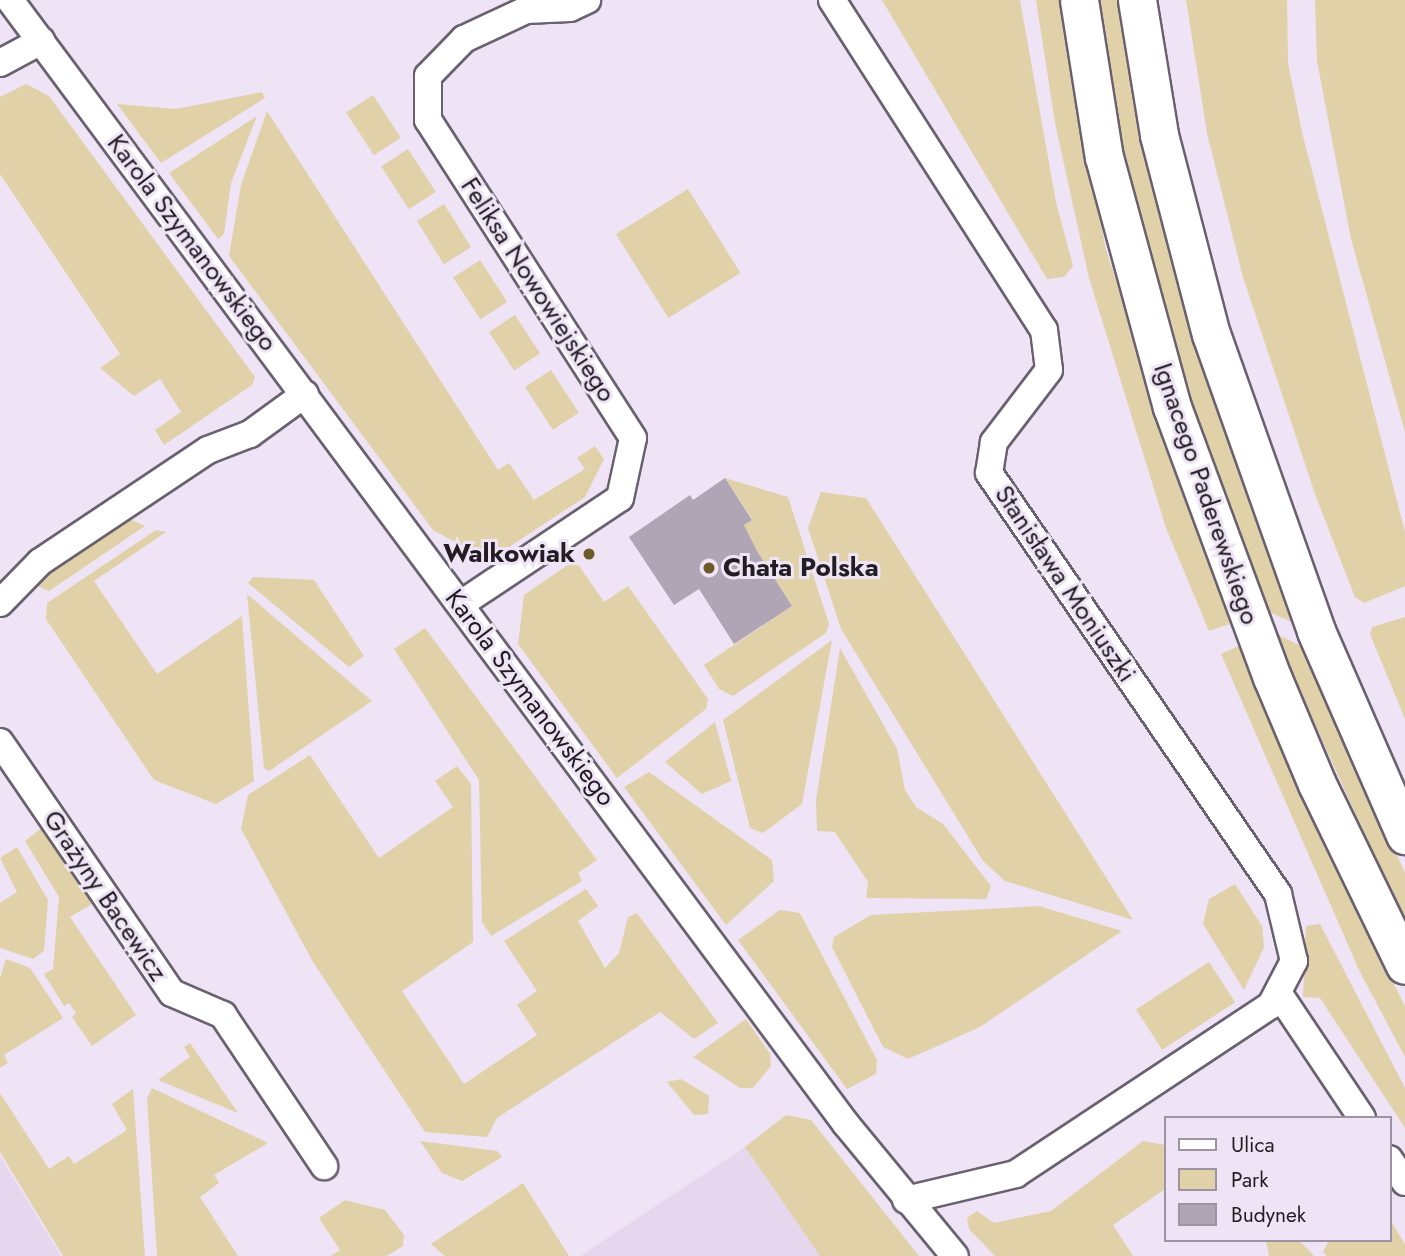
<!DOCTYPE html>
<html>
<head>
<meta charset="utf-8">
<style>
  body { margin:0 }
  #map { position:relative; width:1405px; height:1256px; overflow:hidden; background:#eee4f5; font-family:Jost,sans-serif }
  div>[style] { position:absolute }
  .built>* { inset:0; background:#e6d7ef }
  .green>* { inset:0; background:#e0d1a8; transform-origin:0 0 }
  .building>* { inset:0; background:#afa5b5 }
  .roads { filter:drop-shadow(2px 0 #6a6170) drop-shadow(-2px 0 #6a6170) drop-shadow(0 2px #6a6170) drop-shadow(0 -2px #6a6170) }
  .street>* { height:26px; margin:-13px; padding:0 13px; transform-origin:13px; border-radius:13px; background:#fff }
  .secondary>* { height:37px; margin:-18.5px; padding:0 18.5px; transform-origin:18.5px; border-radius:18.5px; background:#fff }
  .dots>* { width:19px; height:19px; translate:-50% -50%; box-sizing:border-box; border:4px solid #eee4f5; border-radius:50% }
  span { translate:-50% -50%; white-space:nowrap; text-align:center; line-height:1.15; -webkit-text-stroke:6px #eee4f5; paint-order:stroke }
  .street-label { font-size:26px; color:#211d23 }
  .poi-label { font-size:26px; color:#211d23; font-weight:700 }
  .right { translate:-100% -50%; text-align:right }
  .left { translate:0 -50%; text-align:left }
  .legend { position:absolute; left:1164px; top:1116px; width:228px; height:126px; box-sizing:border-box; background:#eee4f5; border:2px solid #9c94a1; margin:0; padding:9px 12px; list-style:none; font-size:21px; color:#211d23 }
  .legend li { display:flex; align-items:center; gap:14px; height:35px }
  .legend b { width:35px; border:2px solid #9c94a1 }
</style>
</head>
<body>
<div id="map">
  <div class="built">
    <div style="clip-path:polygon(745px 1147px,820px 1256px,580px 1256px)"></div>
    <div style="clip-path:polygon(0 1156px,61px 1256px,0 1256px)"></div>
  </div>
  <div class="green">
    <div style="clip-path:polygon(882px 0,1020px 0,1056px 202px,1073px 266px,1064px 277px,1047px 279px)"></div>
    <div style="clip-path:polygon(1036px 0,1060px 0,1106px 250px,1230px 624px,1209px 631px,1166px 528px,1089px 278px,1055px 123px)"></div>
    <div style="clip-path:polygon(1093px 0,1122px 0,1140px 129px,1181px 296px,1208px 386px,1296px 624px,1267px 611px,1205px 447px,1116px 128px)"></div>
    <div style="clip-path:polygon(1186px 0,1287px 0,1288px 63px,1302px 132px,1405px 532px,1405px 586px,1364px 603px,1355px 597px,1316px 497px,1243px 277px,1207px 133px)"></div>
    <div style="clip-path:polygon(1315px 0,1405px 0,1405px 432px,1351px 239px,1317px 61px)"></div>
    <div style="clip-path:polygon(26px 84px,49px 96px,255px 377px,252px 385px,164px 445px,155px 430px,181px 412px,160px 379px,134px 396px,100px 368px,120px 354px,0 174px,0 97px)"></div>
    <div style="clip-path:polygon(262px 92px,265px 98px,161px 163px,117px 104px,176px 109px)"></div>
    <div style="left:373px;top:95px;width:51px;height:32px;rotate:57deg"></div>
    <div style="clip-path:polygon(267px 111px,498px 470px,509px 463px,534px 500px,585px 469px,577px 458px,595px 446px,604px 459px,585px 497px,509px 547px,470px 550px,433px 530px,229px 256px,241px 185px)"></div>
    <div style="clip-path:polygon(257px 116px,231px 183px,224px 234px,218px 239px,169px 173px)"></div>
    <div style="left:408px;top:149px;width:51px;height:32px;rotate:57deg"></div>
    <div style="left:688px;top:189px;width:99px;height:85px;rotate:58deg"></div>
    <div style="left:444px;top:204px;width:51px;height:32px;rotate:58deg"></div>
    <div style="left:480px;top:260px;width:50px;height:32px;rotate:57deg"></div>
    <div style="left:515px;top:315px;width:46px;height:31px;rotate:57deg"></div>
    <div style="left:551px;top:370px;width:51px;height:31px;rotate:57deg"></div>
    <div style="clip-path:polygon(725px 478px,788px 497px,829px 624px,826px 633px,733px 696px,719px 689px,704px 665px,792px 606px,757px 551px,744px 525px,752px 519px)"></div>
    <div style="clip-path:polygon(821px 492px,866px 498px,1133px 920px,1005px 881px,983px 861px,841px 629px,808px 528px)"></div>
    <div style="clip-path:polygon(125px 517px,145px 526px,49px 591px,31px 583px)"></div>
    <div style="clip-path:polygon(156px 530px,166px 532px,94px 581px,157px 674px,242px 616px,254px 781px,216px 804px,154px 780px,46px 619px,47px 603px)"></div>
    <div style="clip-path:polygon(575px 560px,604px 602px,628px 586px,708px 699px,706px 709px,617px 778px,518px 644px,524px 595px)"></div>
    <div style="clip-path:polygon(253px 577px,314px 580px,364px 656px,349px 667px,248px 583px)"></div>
    <div style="clip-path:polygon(247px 594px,372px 701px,269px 771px,264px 768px)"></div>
    <div style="clip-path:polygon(1405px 617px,1405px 719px,1370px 634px,1372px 627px)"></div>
    <div style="clip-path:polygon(425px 628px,597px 860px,578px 873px,582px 881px,491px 936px,482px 922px,479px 780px,394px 649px)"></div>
    <div style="clip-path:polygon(1274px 633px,1305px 648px,1405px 873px,1405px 924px)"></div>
    <div style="clip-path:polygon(832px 640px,802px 804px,763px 833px,750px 828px,723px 720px)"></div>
    <div style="clip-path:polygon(1239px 646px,1321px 840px,1405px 1006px,1405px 1057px,1359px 970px,1221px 654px)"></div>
    <div style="clip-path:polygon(840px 648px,897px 749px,905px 790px,916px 807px,943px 824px,991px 886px,986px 899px,866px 898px,868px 882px,835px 832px,817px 831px,816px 800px)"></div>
    <div style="clip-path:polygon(715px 722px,731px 781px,702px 794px,665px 762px)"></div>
    <div style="clip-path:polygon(310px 755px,379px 858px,453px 807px,435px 781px,457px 766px,471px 784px,473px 942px,402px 991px,464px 1084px,537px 1035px,517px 1005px,537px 991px,504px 941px,586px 889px,598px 906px,578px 921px,605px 968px,619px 953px,628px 917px,637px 913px,718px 1023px,694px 1039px,660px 1012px,497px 1118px,487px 1137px,425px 1132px,313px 962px,241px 829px,248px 795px)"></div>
    <div style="clip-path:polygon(649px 772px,772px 860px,774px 881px,726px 925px,624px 787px)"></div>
    <div style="clip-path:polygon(43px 827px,92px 904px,70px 917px,136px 1015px,92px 1046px,72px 1017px,76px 1013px,69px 1003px,64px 1006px,44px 974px,53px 969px,59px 897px,25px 841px)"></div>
    <div style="clip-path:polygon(17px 847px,48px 900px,44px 951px,33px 959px,0 948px,0 903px,17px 892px,0 858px)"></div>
    <div style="clip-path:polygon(1235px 884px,1262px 926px,1264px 947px,1244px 990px,1203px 924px,1209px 899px)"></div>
    <div style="clip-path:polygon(1039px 906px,1122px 931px,980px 1027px,908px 1059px,883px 1047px,832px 947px,834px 937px,871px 915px)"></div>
    <div style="clip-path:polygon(780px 910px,800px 913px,877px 1060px,876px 1074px,847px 1089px,738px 940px)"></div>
    <div style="clip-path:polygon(1320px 924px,1405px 1088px,1405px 1128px,1320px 998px,1303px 997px,1306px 926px)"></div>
    <div style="clip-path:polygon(6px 959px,30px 968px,63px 1018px,4px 1055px,8px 1063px,0 1068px,0 978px)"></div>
    <div style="left:1209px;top:962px;width:48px;height:87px;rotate:57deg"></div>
    <div style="clip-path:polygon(746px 1019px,770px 1054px,771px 1066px,753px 1088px,740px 1088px,693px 1057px)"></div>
    <div style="clip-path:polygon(190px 1043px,238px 1113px,158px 1080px,190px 1057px,184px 1047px)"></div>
    <div style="clip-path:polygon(681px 1079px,709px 1096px,708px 1114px,694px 1115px,667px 1082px)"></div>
    <div style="clip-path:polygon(152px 1088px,268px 1143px,214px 1175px,219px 1183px,200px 1197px,238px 1256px,157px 1256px,147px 1099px)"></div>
    <div style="clip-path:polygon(133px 1089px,145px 1256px,63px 1256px,0 1152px,0 1093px,49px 1169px,69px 1156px,74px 1164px,127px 1130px,112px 1104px)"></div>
    <div style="clip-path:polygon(786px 1115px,811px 1120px,919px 1256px,820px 1256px,745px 1147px)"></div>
    <div style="clip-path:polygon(420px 1141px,497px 1151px,502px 1157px,462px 1181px,442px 1173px)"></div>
    <div style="clip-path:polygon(1143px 1141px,1165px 1145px,1165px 1189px,1113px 1225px,1133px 1256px,995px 1256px,969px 1229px,967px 1218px,977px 1211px,994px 1223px,1051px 1211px)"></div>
    <div style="clip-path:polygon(523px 1183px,569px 1256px,445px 1256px,431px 1244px)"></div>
    <div style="clip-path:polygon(345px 1200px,385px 1210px,404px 1235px,403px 1246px,387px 1256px,331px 1256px,340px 1250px,319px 1218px)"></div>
    <div style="clip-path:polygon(1389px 1218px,1405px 1244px,1405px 1256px,1327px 1256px,1323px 1252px,1329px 1240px,1389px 1240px)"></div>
    <div style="clip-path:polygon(1266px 1240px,1299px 1240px,1314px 1256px,1269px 1256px)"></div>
  </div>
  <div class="building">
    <div style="clip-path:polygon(725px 478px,752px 520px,744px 525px,757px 551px,792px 606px,734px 644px,699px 589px,674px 605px,629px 537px,690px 495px,693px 500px)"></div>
  </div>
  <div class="roads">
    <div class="street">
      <div style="left:10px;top:0;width:1401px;rotate:53.36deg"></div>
      <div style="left:846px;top:1124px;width:171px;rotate:50.5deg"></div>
      <div style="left:832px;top:0;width:392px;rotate:57.3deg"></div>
      <div style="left:1044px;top:330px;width:40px;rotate:82.9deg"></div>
      <div style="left:1049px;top:370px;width:91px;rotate:127.4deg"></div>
      <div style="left:994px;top:442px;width:31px;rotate:99deg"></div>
      <div style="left:989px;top:473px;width:511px;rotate:55.53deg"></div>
      <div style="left:1278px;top:894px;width:69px;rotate:76.6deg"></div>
      <div style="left:1294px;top:961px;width:50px;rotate:117.6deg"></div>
      <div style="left:1271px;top:1005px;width:306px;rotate:146.5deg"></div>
      <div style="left:1016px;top:1174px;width:113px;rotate:166.7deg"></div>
      <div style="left:0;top:63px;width:47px;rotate:-28.2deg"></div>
      <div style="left:0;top:603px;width:57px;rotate:-45.7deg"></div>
      <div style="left:40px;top:562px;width:202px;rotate:-33.7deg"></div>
      <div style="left:208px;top:450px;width:45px;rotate:-20.9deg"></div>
      <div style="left:250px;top:434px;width:68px;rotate:-36deg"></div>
      <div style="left:461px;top:604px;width:191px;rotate:-33.7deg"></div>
      <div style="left:620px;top:498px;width:61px;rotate:-77.8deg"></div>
      <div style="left:633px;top:438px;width:378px;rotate:-122.8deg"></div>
      <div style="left:428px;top:120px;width:44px;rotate:-90deg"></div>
      <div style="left:428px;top:76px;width:52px;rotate:-45.8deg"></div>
      <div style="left:464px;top:39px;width:68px;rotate:-25.1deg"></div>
      <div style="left:526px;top:10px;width:44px;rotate:-2.6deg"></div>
      <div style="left:570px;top:8px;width:19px;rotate:-25deg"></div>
      <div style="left:0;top:742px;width:304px;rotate:55.6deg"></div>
      <div style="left:172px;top:993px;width:56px;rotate:23.3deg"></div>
      <div style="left:223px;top:1015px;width:182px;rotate:56.2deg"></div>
      <div style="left:1279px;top:994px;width:149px;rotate:56.2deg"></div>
      <div style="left:1389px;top:1159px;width:28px;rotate:55deg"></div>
    </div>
    <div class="secondary">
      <div style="left:1079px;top:0;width:159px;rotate:81deg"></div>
      <div style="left:1104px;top:157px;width:259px;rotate:74.8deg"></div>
      <div style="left:1172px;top:407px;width:288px;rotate:69.7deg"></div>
      <div style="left:1272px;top:677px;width:116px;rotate:67.2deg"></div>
      <div style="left:1317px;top:784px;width:201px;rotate:64.1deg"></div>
      <div style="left:1137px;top:0;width:137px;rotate:80.7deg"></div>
      <div style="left:1159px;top:135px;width:206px;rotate:75.4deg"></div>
      <div style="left:1211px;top:334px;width:315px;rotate:70.5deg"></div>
      <div style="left:1316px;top:631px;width:223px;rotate:66.4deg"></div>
    </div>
  </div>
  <div class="dots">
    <div style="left:589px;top:554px;background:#6c5b29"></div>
    <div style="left:709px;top:568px;background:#6c5b29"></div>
  </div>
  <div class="street-label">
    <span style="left:192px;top:243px;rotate:53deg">Karola Szymanowskiego</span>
    <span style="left:538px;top:290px;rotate:57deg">Feliksa Nowowiejskiego</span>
    <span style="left:1206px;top:494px;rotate:71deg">Ignacego Paderewskiego</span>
    <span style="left:1065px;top:584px;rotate:56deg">Stanisława Moniuszki</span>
    <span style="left:530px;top:698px;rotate:53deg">Karola Szymanowskiego</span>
    <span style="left:105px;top:896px;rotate:56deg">Grażyny Bacewicz</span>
  </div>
  <div class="poi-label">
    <span class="right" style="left:575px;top:554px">Walkowiak</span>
    <span class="left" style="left:723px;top:568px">Chata Polska</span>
  </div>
  <ul class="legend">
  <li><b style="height:9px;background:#fff"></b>Ulica</li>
  <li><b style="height:19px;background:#e0d1a8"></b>Park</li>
  <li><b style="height:19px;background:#afa5b5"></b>Budynek</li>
  </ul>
</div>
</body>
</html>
